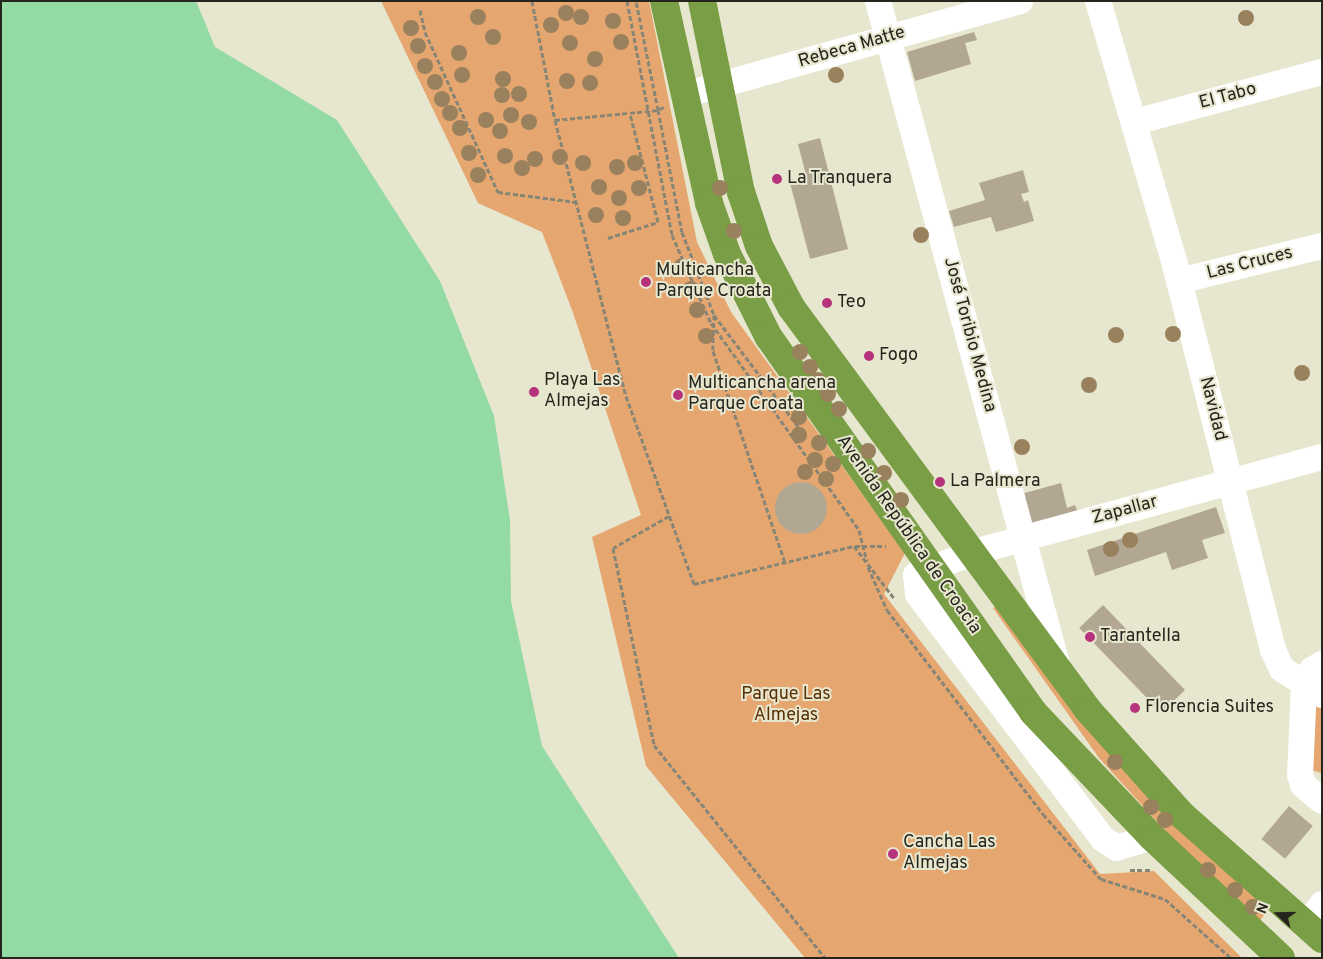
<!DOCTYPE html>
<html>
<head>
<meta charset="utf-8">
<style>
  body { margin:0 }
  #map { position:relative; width:1323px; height:959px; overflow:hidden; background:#e7e6ce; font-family:Overpass,sans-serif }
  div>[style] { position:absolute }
  .green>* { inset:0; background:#e6a670 }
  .water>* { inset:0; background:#93daa4 }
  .building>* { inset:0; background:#b2a792; transform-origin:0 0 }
  .round { border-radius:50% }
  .path>* { height:3px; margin-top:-1.5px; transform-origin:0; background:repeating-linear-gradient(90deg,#878676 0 5px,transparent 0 7.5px) }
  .minor>* { height:26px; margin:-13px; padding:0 13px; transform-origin:13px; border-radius:13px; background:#fff }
  .highway>* { height:28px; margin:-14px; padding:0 14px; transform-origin:14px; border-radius:14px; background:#799e45 }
  .trees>* { width:16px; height:16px; margin:-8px; border-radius:50%; background:#99815e }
  .dots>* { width:14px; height:14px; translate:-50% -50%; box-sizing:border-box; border:2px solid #e7e6ce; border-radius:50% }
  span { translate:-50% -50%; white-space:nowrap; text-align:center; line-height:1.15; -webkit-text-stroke:4px #e7e6ce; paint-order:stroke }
  .street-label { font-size:18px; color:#26251d }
  .poi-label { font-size:18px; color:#26251d }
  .left { translate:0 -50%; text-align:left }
  .park-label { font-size:18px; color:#592f03 }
  .frame { position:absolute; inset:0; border:2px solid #26251d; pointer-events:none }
  .north { position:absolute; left:1253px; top:889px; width:50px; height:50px; -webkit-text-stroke:4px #e7e6ce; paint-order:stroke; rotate:291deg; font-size:14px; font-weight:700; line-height:20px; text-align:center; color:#26251d }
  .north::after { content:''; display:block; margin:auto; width:18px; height:22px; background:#26251d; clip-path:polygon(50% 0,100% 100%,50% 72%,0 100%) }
</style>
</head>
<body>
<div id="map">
  <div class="green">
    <div style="clip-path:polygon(381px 1px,649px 1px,697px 242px,731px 312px,905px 553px,884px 594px,1100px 874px,1154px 871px,1242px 958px,805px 958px,646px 766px,592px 537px,641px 515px,572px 310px,542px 232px,478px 203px)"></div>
    <div style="clip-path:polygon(1000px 603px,1268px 909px,1260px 921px,1172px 838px,1099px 758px,993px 608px)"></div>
    <div style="clip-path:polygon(1315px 704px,1322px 707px,1322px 773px,1311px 770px)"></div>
  </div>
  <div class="water">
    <div style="clip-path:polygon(1px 1px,196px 1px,215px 47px,337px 120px,440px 281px,494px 416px,510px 520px,511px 601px,542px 746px,679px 958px,1px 958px)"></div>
  </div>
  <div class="building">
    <div style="clip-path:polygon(974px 32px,977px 40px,965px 43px,971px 64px,915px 81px,907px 52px)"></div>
    <div style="clip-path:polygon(820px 138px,848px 249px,810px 259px,790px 183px,807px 179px,798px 144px)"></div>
    <div style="clip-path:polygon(1023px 170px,1029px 192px,1021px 194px,1024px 202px,1028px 200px,1034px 221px,996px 232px,991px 217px,954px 227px,949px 211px,985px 200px,979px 183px)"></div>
    <div class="round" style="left:775px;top:482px;width:52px;height:52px"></div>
    <div style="clip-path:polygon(1061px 483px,1067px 508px,1075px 505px,1080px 518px,1028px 530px,1021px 494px)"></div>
    <div style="clip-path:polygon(1216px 507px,1225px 533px,1202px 540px,1208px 558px,1172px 570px,1166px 552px,1095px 576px,1087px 550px)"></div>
    <div style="left:1103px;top:605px;width:118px;height:33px;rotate:46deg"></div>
    <div style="left:1289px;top:806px;width:31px;height:43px;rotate:40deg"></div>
  </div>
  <div class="path">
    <div style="left:532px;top:1px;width:121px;rotate:79.1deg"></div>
    <div style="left:555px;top:120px;width:285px;rotate:75.6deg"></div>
    <div style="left:626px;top:396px;width:200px;rotate:70.1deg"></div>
    <div style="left:694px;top:584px;width:164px;rotate:-13.4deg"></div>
    <div style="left:854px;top:546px;width:66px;rotate:52.4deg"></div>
    <div style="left:627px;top:1px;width:238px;rotate:79.1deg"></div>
    <div style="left:672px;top:235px;width:96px;rotate:66.1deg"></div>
    <div style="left:711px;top:323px;width:254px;rotate:54.4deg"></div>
    <div style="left:859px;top:530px;width:32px;rotate:76deg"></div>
    <div style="left:420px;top:10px;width:23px;rotate:77deg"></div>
    <div style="left:425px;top:32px;width:176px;rotate:65.5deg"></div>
    <div style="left:498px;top:192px;width:79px;rotate:7.3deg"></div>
    <div style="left:664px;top:107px;width:7px;rotate:153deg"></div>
    <div style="left:658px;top:110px;width:124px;rotate:78.9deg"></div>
    <div style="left:682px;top:232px;width:89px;rotate:68.9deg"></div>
    <div style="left:714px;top:315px;width:36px;rotate:92deg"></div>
    <div style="left:713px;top:351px;width:224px;rotate:71.2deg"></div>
    <div style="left:555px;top:120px;width:103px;rotate:-5.5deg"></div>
    <div style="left:658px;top:110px;width:111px;rotate:-101.4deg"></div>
    <div style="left:608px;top:238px;width:52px;rotate:-17.7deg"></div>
    <div style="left:658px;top:222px;width:112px;rotate:-104.5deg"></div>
    <div style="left:714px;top:315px;width:153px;rotate:53deg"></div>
    <div style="left:669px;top:516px;width:64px;rotate:150.3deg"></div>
    <div style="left:613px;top:548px;width:201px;rotate:78.2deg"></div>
    <div style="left:654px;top:745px;width:273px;rotate:51.2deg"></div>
    <div style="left:855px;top:546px;width:31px"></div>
    <div style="left:868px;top:567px;width:47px;rotate:66.2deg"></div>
    <div style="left:887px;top:610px;width:257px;rotate:52.6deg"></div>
    <div style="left:1043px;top:814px;width:87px;rotate:48.3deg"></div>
    <div style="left:1101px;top:879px;width:67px;rotate:17.4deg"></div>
    <div style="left:1165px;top:899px;width:89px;rotate:41.8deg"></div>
    <div style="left:1130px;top:870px;width:22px"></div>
  </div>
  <div class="minor">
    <div style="left:878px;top:1px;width:691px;rotate:74.9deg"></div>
    <div style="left:1098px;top:1px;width:275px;rotate:73.7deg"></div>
    <div style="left:1175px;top:265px;width:397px;rotate:75.7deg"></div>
    <div style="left:1273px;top:650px;width:21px;rotate:65deg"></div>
    <div style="left:1282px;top:669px;width:48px;rotate:33deg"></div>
    <div style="left:684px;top:95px;width:349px;rotate:-15.6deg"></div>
    <div style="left:1135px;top:122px;width:194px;rotate:-15deg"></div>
    <div style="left:1179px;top:281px;width:147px;rotate:-13.8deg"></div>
    <div style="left:1322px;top:664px;width:12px;rotate:149deg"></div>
    <div style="left:1312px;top:670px;width:17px;rotate:118deg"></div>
    <div style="left:1304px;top:685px;width:90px;rotate:92.5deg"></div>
    <div style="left:1300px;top:775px;width:10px;rotate:73deg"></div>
    <div style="left:1303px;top:785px;width:25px;rotate:40deg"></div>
    <div style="left:1152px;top:837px;width:37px;rotate:163deg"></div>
    <div style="left:1117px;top:848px;width:17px;rotate:-147deg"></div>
    <div style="left:1103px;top:839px;width:307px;rotate:-127.1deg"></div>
    <div style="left:918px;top:594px;width:19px;rotate:-96deg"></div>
    <div style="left:916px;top:575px;width:62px;rotate:-21.6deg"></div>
    <div style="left:974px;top:552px;width:361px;rotate:-15.3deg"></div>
    <div style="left:1305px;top:926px;width:28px;rotate:-52deg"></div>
  </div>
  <div class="highway">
    <div style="left:664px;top:1px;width:207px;rotate:77.4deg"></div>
    <div style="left:709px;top:203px;width:54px;rotate:70.6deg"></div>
    <div style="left:727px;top:254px;width:92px;rotate:63.4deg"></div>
    <div style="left:768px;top:336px;width:460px;rotate:54.8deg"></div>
    <div style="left:1033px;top:712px;width:173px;rotate:46.4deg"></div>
    <div style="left:1152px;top:837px;width:177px;rotate:43.2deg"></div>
    <div style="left:702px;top:1px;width:195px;rotate:78.5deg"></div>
    <div style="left:741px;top:192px;width:57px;rotate:71.6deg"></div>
    <div style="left:759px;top:246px;width:69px;rotate:62.3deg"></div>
    <div style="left:791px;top:307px;width:501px;rotate:53.61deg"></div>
    <div style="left:1088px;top:710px;width:141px;rotate:48.2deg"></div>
    <div style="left:1182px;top:815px;width:187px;rotate:41.5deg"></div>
  </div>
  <div class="trees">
    <div style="left:566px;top:13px"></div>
    <div style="left:478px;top:17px"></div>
    <div style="left:581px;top:17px"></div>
    <div style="left:1246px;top:18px"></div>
    <div style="left:613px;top:21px"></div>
    <div style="left:551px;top:25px"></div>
    <div style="left:411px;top:28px"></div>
    <div style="left:493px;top:37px"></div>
    <div style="left:621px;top:42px"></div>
    <div style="left:570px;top:43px"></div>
    <div style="left:418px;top:46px"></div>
    <div style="left:459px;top:53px"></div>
    <div style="left:595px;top:59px"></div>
    <div style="left:425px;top:66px"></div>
    <div style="left:462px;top:75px"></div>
    <div style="left:836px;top:75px"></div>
    <div style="left:503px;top:79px"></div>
    <div style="left:567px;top:81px"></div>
    <div style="left:435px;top:82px"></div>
    <div style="left:590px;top:83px"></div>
    <div style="left:519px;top:94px"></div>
    <div style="left:502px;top:95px"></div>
    <div style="left:442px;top:99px"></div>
    <div style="left:450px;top:113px"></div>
    <div style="left:511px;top:115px"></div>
    <div style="left:486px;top:120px"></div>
    <div style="left:529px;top:122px"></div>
    <div style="left:460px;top:128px"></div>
    <div style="left:500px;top:131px"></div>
    <div style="left:469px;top:153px"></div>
    <div style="left:505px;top:156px"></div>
    <div style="left:560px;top:157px"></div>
    <div style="left:535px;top:159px"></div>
    <div style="left:583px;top:163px"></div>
    <div style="left:635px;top:163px"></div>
    <div style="left:617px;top:167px"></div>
    <div style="left:522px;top:168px"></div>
    <div style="left:478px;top:175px"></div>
    <div style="left:599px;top:187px"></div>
    <div style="left:639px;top:188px"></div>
    <div style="left:720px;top:188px"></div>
    <div style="left:619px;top:198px"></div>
    <div style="left:596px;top:215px"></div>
    <div style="left:623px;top:218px"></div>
    <div style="left:734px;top:231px"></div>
    <div style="left:921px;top:235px"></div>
    <div style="left:682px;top:266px"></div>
    <div style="left:691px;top:289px"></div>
    <div style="left:697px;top:310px"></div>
    <div style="left:1173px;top:334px"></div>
    <div style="left:1116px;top:335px"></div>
    <div style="left:706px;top:336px"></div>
    <div style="left:800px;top:352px"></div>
    <div style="left:810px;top:367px"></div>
    <div style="left:1302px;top:373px"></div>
    <div style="left:818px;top:380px"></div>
    <div style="left:1089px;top:385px"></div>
    <div style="left:828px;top:394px"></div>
    <div style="left:839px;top:409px"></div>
    <div style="left:799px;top:417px"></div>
    <div style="left:799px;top:435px"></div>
    <div style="left:819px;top:443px"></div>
    <div style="left:1022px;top:447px"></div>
    <div style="left:868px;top:451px"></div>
    <div style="left:815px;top:460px"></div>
    <div style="left:833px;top:464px"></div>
    <div style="left:805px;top:472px"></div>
    <div style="left:884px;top:473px"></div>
    <div style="left:826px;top:479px"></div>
    <div style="left:901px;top:500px"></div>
    <div style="left:1130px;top:540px"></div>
    <div style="left:1111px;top:549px"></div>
    <div style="left:1115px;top:762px"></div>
    <div style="left:1151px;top:807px"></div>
    <div style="left:1165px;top:820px"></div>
    <div style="left:1208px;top:870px"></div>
    <div style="left:1235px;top:890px"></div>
    <div style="left:1253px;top:907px"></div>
  </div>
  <div class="dots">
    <div style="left:777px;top:179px;background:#b6327a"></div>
    <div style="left:646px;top:282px;background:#b6327a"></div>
    <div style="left:827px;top:303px;background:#b6327a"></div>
    <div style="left:869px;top:356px;background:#b6327a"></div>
    <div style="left:534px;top:392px;background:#b6327a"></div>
    <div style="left:678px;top:395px;background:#b6327a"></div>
    <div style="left:940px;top:482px;background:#b6327a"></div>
    <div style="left:1090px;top:637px;background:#b6327a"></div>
    <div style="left:1135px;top:708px;background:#b6327a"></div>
    <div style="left:893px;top:854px;background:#b6327a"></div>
  </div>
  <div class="street-label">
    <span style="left:852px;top:48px;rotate:-16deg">Rebeca Matte</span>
    <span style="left:1228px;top:97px;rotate:-15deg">El Tabo</span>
    <span style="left:1250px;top:264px;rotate:-14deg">Las Cruces</span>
    <span style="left:969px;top:335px;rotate:75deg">José Toribio Medina</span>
    <span style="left:1212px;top:409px;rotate:76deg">Navidad</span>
    <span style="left:1125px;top:511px;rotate:-15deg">Zapallar</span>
    <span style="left:908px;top:535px;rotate:55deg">Avenida República de Croacia</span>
  </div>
  <div class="poi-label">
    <span class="left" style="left:787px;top:179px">La Tranquera</span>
    <span class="left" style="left:656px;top:282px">Multicancha<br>Parque Croata</span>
    <span class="left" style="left:837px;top:303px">Teo</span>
    <span class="left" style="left:879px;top:356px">Fogo</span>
    <span class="left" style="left:544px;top:392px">Playa Las<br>Almejas</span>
    <span class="left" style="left:688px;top:395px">Multicancha arena<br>Parque Croata</span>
    <span class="left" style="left:950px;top:482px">La Palmera</span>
    <span class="left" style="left:1100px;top:637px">Tarantella</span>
    <span class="left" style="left:1145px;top:708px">Florencia Suites</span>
    <span class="left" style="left:903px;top:854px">Cancha Las<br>Almejas</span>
  </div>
  <div class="park-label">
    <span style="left:786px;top:706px">Parque Las<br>Almejas</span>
  </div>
  <div class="frame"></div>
  <div class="north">N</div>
</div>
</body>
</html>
